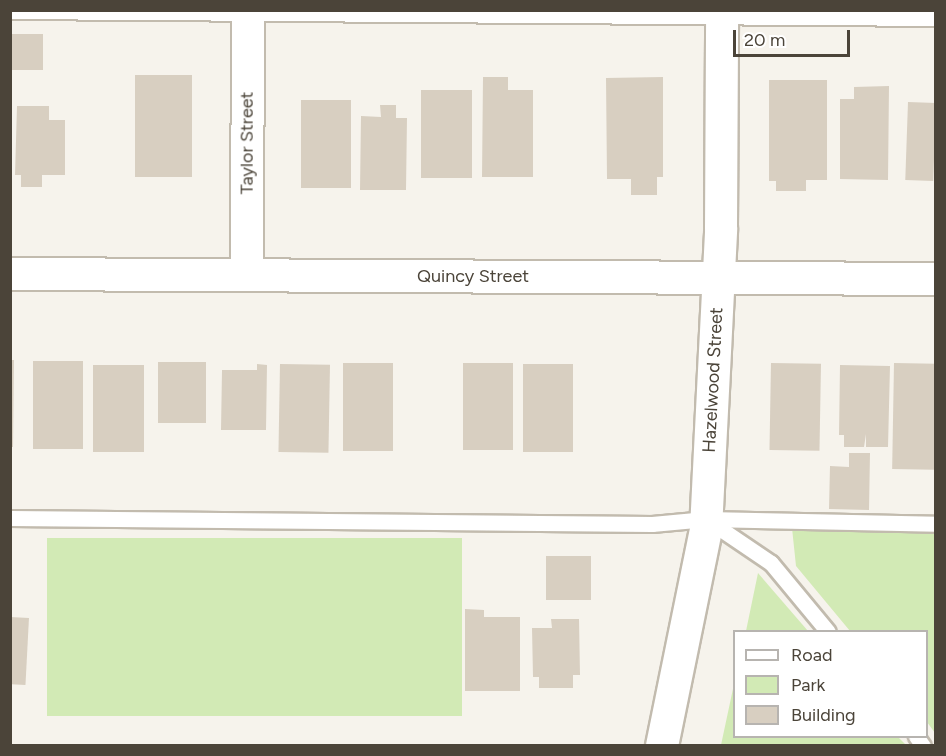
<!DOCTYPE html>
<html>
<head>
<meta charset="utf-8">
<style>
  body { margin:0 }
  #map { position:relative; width:946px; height:756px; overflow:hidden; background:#f6f3ec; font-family:Figtree,sans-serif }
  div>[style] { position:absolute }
  .green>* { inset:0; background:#d2eab5; transform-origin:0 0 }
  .building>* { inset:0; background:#d8cfc1; transform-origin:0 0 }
  .roads { filter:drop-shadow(2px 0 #c2bbae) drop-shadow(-2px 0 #c2bbae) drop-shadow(0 2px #c2bbae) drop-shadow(0 -2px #c2bbae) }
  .lane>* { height:15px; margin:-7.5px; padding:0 7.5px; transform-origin:7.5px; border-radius:7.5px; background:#fff }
  .street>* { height:32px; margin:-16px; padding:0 16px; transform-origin:16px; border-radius:16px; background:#fff }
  span { translate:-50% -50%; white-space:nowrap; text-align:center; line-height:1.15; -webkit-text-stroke:4.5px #fff; paint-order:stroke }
  .street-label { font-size:18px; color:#4b4439 }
  .frame { position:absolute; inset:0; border:12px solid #4b4439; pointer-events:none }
  .legend { position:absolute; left:733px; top:630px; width:195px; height:108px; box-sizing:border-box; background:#fff; border:2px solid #b7b4b0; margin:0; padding:8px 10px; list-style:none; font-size:18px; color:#4b4439 }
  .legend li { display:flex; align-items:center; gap:12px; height:30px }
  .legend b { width:30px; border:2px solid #b7b4b0 }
  .scale { position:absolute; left:733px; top:30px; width:117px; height:27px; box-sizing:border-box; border:3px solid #4b4439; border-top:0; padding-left:8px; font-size:18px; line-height:21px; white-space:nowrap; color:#4b4439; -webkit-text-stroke:4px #fff; paint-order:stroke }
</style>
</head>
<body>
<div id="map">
  <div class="green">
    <div style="clip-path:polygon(792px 528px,935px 533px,935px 733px,927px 722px,926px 632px,850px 631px,796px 566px)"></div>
    <div style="left:462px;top:538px;width:178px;height:415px;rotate:90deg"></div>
    <div style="clip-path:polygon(758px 573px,808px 631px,746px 631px)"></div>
    <div style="clip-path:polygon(734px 684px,734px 736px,898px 737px,906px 745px,721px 745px)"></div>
  </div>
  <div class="building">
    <div style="left:10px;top:34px;width:33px;height:36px"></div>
    <div style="left:135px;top:75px;width:57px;height:102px"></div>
    <div style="clip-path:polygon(483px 77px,508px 77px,508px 90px,533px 90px,533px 177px,482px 177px)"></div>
    <div style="clip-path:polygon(663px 77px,663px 177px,657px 177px,657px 195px,631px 195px,631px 179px,607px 179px,606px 78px)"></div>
    <div style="clip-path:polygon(769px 80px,827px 80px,827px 180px,806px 180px,806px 191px,776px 191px,776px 181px,769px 181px)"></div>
    <div style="clip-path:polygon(889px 86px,888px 180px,840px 179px,840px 99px,854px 99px,854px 87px)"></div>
    <div style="left:421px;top:90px;width:51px;height:88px"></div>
    <div style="left:301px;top:100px;width:50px;height:88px"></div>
    <div style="left:908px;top:102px;width:28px;height:78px;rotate:2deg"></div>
    <div style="clip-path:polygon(380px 105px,396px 105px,396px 118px,407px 118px,406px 190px,360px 190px,361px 116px,381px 117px)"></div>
    <div style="clip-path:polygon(17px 106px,49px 106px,49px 120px,65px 120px,65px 175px,42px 175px,42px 187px,21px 187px,21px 175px,15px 175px)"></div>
    <div style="clip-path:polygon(10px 360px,14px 360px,13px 447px,10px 447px)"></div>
    <div style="left:33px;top:361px;width:50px;height:88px"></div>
    <div style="left:158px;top:362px;width:48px;height:61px"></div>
    <div style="left:343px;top:363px;width:50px;height:88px"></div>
    <div style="left:463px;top:363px;width:50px;height:87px"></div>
    <div style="left:771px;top:363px;width:50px;height:87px;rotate:1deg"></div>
    <div style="left:894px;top:363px;width:42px;height:106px;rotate:1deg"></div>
    <div style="clip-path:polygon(257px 364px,267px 365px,266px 430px,221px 430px,222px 370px,257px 370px)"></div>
    <div style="left:280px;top:364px;width:50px;height:88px;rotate:1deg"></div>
    <div style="left:523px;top:364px;width:50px;height:88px"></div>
    <div style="left:93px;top:365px;width:51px;height:87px"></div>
    <div style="clip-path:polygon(840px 365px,890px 366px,888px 447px,866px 447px,866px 434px,864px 447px,844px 447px,844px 435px,839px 435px)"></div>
    <div style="clip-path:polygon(849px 453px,870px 453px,869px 510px,829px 509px,830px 466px,849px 467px)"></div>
    <div style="left:546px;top:556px;width:45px;height:44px"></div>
    <div style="clip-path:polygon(465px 609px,484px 610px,484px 617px,520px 617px,520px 691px,465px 691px)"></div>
    <div style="left:10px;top:617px;width:19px;height:67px;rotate:3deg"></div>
    <div style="clip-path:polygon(551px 619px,579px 619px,580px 675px,573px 675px,573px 688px,539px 688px,539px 677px,533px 677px,532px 628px,552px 628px)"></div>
  </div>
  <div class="roads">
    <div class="lane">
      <div style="left:10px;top:11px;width:926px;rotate:0.43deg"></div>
      <div style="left:10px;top:518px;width:642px;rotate:0.54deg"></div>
      <div style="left:652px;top:524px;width:54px;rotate:-5.3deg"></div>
      <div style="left:706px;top:519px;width:230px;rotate:1.2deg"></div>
      <div style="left:706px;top:519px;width:78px;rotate:34.1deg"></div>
      <div style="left:771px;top:563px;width:89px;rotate:50.4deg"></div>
      <div style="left:916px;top:736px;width:12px;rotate:55deg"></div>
    </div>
    <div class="street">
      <div style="left:10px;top:274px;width:926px;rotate:0.31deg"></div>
      <div style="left:247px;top:275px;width:265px;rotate:-89.8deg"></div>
      <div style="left:662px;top:746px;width:221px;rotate:-78.5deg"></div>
      <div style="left:706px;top:529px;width:301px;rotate:-87.1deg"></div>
      <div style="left:721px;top:228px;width:218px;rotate:-89.7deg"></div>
    </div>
  </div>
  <div class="street-label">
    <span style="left:247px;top:143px;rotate:-90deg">Taylor Street</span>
    <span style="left:473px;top:276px">Quincy Street</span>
    <span style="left:713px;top:380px;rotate:-87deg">Hazelwood Street</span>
  </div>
  <div class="frame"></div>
  <ul class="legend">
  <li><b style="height:8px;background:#fff"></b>Road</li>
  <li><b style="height:16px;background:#d2eab5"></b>Park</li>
  <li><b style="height:16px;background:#d8cfc1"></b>Building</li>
  </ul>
  <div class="scale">20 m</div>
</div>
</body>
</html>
